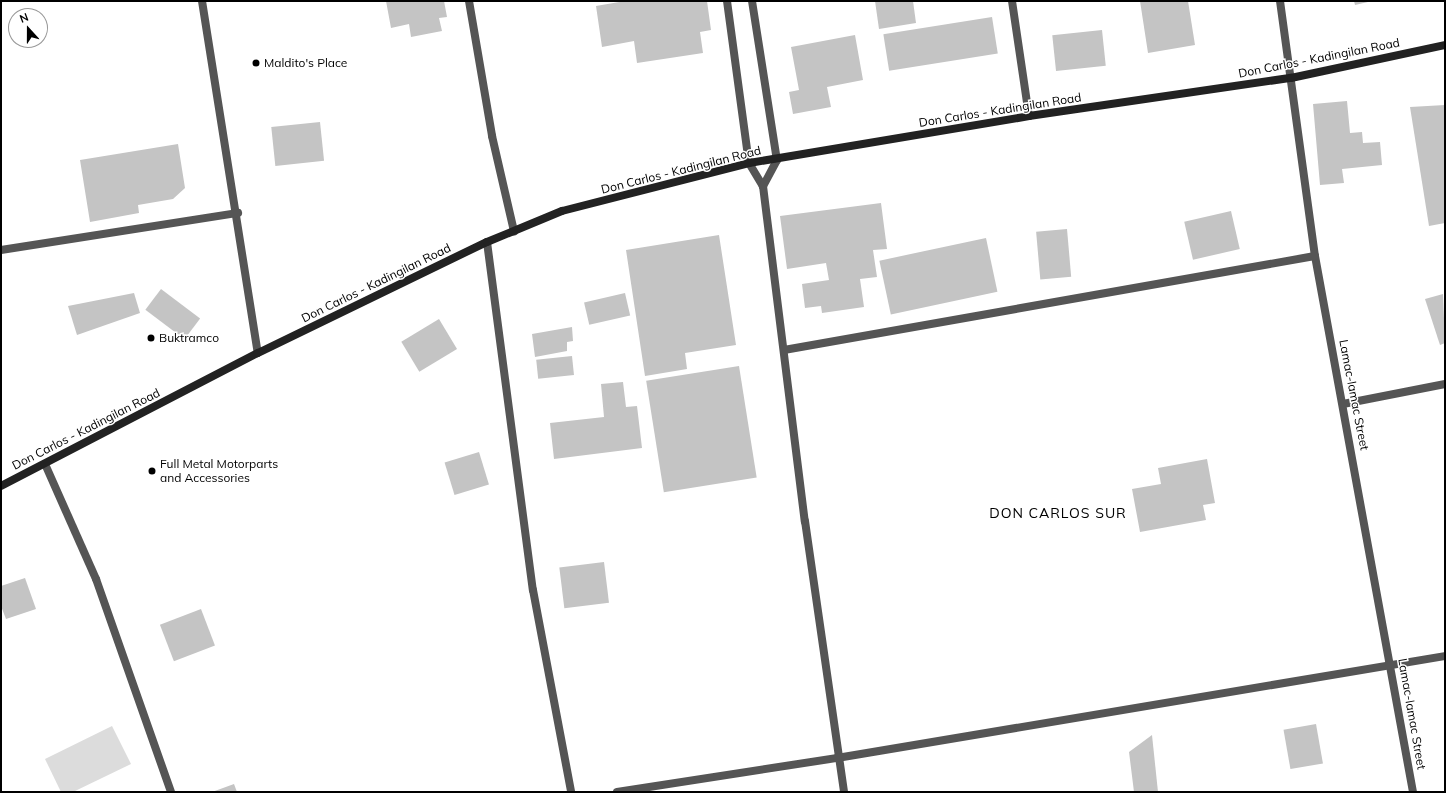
<!DOCTYPE html>
<html>
<head>
<meta charset="utf-8">
<style>
  body { margin:0 }
  #map { position:relative; width:1446px; height:793px; overflow:hidden; background:#fff; font-family:Mulish,sans-serif }
  div>[style] { position:absolute }
  .green>* { inset:0; background:#dcdcdc }
  .building>* { inset:0; background:#c4c4c4; transform-origin:0 0 }
  .minor>* { height:8px; margin:-4px; padding:0 4px; transform-origin:4px; border-radius:4px; background:#555 }
  .secondary>* { height:8px; margin:-4px; padding:0 4px; transform-origin:4px; border-radius:4px; background:#222 }
  .dots>* { width:11px; height:11px; translate:-50% -50%; box-sizing:border-box; border:2px solid #fff; border-radius:50% }
  span { translate:-50% -50%; white-space:nowrap; text-align:center; line-height:1.15; -webkit-text-stroke:3px #fff; paint-order:stroke }
  .street-label { font-size:12px; color:#000 }
  .poi-label { font-size:12px; color:#000 }
  .left { translate:0 -50%; text-align:left }
  .quarter-label { font-size:14px; color:#000; letter-spacing:1px }
  .frame { position:absolute; inset:0; border:2px solid #000; pointer-events:none }
  .north { position:absolute; left:8px; top:8px; width:40px; height:40px; box-sizing:border-box; background:#fff; border:1px solid #999; border-radius:50%; rotate:339deg; font-size:11px; font-weight:700; line-height:16px; text-align:center; color:#000 }
  .north::after { content:''; display:block; margin:auto; width:14px; height:18px; background:#000; clip-path:polygon(50% 0,100% 100%,50% 72%,0 100%) }
</style>
</head>
<body>
<div id="map">
  <div class="green">
    <div style="clip-path:polygon(112px 726px,131px 764px,73px 792px,61px 792px,45px 759px)"></div>
  </div>
  <div class="building">
    <div style="clip-path:polygon(386px 1px,444px 1px,447px 17px,439px 18px,442px 31px,411px 37px,409px 24px,391px 28px)"></div>
    <div style="clip-path:polygon(625px 1px,707px 1px,711px 30px,700px 32px,703px 53px,637px 63px,634px 41px,602px 47px,596px 6px)"></div>
    <div style="clip-path:polygon(875px 1px,913px 1px,916px 23px,879px 29px)"></div>
    <div style="clip-path:polygon(1140px 1px,1188px 1px,1195px 45px,1148px 53px)"></div>
    <div style="clip-path:polygon(1354px 1px,1368px 1px,1368px 2px,1355px 5px)"></div>
    <div style="left:992px;top:17px;width:37px;height:110px;rotate:81deg"></div>
    <div style="left:1102px;top:30px;width:36px;height:50px;rotate:84deg"></div>
    <div style="clip-path:polygon(855px 35px,863px 80px,827px 87px,831px 107px,793px 114px,789px 92px,799px 90px,791px 47px)"></div>
    <div style="clip-path:polygon(1347px 101px,1350px 133px,1362px 132px,1363px 143px,1380px 142px,1382px 165px,1342px 169px,1344px 183px,1320px 185px,1313px 104px)"></div>
    <div style="clip-path:polygon(1445px 105px,1445px 223px,1429px 226px,1410px 107px)"></div>
    <div style="left:320px;top:122px;width:39px;height:49px;rotate:84deg"></div>
    <div style="clip-path:polygon(178px 144px,185px 188px,173px 199px,138px 205px,139px 213px,90px 222px,80px 160px)"></div>
    <div style="clip-path:polygon(881px 203px,887px 249px,873px 250px,877px 277px,860px 279px,864px 307px,822px 313px,821px 306px,805px 308px,802px 284px,829px 280px,826px 263px,787px 269px,780px 216px)"></div>
    <div style="left:1231px;top:211px;width:39px;height:48px;rotate:77deg"></div>
    <div style="left:1067px;top:229px;width:48px;height:31px;rotate:85deg"></div>
    <div style="clip-path:polygon(719px 235px,736px 345px,685px 353px,687px 369px,645px 376px,626px 250px)"></div>
    <div style="left:986px;top:238px;width:55px;height:109px;rotate:78deg"></div>
    <div style="left:161px;top:289px;width:49px;height:26px;rotate:37deg"></div>
    <div style="clip-path:polygon(134px 293px,140px 313px,77px 335px,68px 306px)"></div>
    <div style="left:625px;top:293px;width:23px;height:42px;rotate:77deg"></div>
    <div style="clip-path:polygon(1443px 294px,1445px 343px,1440px 345px,1425px 299px)"></div>
    <div style="left:439px;top:319px;width:35px;height:44px;rotate:59deg"></div>
    <div style="clip-path:polygon(572px 327px,573px 341px,567px 342px,567px 351px,535px 357px,532px 334px)"></div>
    <div style="left:572px;top:356px;width:19px;height:36px;rotate:84deg"></div>
    <div style="left:739px;top:366px;width:113px;height:94px;rotate:81deg"></div>
    <div style="clip-path:polygon(623px 382px,626px 407px,637px 406px,642px 448px,554px 459px,550px 423px,604px 417px,601px 384px)"></div>
    <div style="left:479px;top:452px;width:34px;height:36px;rotate:73deg"></div>
    <div style="clip-path:polygon(1207px 459px,1215px 503px,1203px 505px,1206px 520px,1140px 532px,1132px 489px,1161px 484px,1158px 468px)"></div>
    <div style="left:604px;top:562px;width:41px;height:45px;rotate:83deg"></div>
    <div style="clip-path:polygon(25px 578px,36px 609px,6px 619px,1px 606px,1px 586px)"></div>
    <div style="left:201px;top:609px;width:39px;height:44px;rotate:69deg"></div>
    <div style="left:1316px;top:724px;width:40px;height:33px;rotate:80deg"></div>
    <div style="clip-path:polygon(1152px 735px,1158px 792px,1134px 792px,1129px 752px)"></div>
    <div style="clip-path:polygon(234px 784px,237px 792px,212px 792px)"></div>
  </div>
  <div class="minor">
    <div style="left:202px;top:1px;width:356px;rotate:81deg"></div>
    <div style="left:469px;top:1px;width:137px;rotate:80.3deg"></div>
    <div style="left:492px;top:136px;width:98px;rotate:77deg"></div>
    <div style="left:727px;top:1px;width:163px;rotate:82.3deg"></div>
    <div style="left:749px;top:163px;width:27px;rotate:59deg"></div>
    <div style="left:763px;top:186px;width:338px;rotate:82.9deg"></div>
    <div style="left:805px;top:521px;width:274px;rotate:81.8deg"></div>
    <div style="left:752px;top:1px;width:161px;rotate:81.1deg"></div>
    <div style="left:777px;top:160px;width:30px;rotate:118deg"></div>
    <div style="left:1012px;top:1px;width:116px;rotate:81.6deg"></div>
    <div style="left:1280px;top:1px;width:257px;rotate:82.2deg"></div>
    <div style="left:1315px;top:256px;width:545px;rotate:79.64deg"></div>
    <div style="left:487px;top:242px;width:351px;rotate:82.5deg"></div>
    <div style="left:533px;top:590px;width:206px;rotate:79.3deg"></div>
    <div style="left:1px;top:250px;width:240px;rotate:-8.9deg"></div>
    <div style="left:784px;top:350px;width:539px;rotate:-10.04deg"></div>
    <div style="left:1343px;top:404px;width:104px;rotate:-11.1deg"></div>
    <div style="left:45px;top:464px;width:126px;rotate:66.1deg"></div>
    <div style="left:96px;top:579px;width:226px;rotate:70.6deg"></div>
    <div style="left:617px;top:792px;width:223px;rotate:-8.8deg"></div>
    <div style="left:837px;top:758px;width:616px;rotate:-9.52deg"></div>
  </div>
  <div class="secondary">
    <div style="left:1px;top:486px;width:289px;rotate:-27.4deg"></div>
    <div style="left:258px;top:353px;width:254px;rotate:-25.9deg"></div>
    <div style="left:487px;top:242px;width:81px;rotate:-22.5deg"></div>
    <div style="left:562px;top:211px;width:193px;rotate:-14.4deg"></div>
    <div style="left:749px;top:163px;width:284px;rotate:-9.5deg"></div>
    <div style="left:1029px;top:116px;width:265px;rotate:-8.3deg"></div>
    <div style="left:1291px;top:78px;width:157px;rotate:-12.1deg"></div>
  </div>
  <div class="dots">
    <div style="left:256px;top:63px;background:#000"></div>
    <div style="left:151px;top:338px;background:#000"></div>
    <div style="left:152px;top:471px;background:#000"></div>
  </div>
  <div class="street-label">
    <span style="left:1319px;top:58px;rotate:-11deg">Don Carlos - Kadingilan Road</span>
    <span style="left:1000px;top:110px;rotate:-9deg">Don Carlos - Kadingilan Road</span>
    <span style="left:681px;top:170px;rotate:-14deg">Don Carlos - Kadingilan Road</span>
    <span style="left:376px;top:283px;rotate:-26deg">Don Carlos - Kadingilan Road</span>
    <span style="left:1354px;top:395px;rotate:79deg">Lamac-lamac Street</span>
    <span style="left:86px;top:429px;rotate:-27deg">Don Carlos - Kadingilan Road</span>
    <span style="left:1412px;top:714px;rotate:80deg">Lamac-lamac Street</span>
  </div>
  <div class="poi-label">
    <span class="left" style="left:264px;top:63px">Maldito's Place</span>
    <span class="left" style="left:159px;top:338px">Buktramco</span>
    <span class="left" style="left:160px;top:471px">Full Metal Motorparts<br>and Accessories</span>
  </div>
  <div class="quarter-label">
    <span style="left:1058px;top:513px">DON CARLOS SUR</span>
  </div>
  <div class="frame"></div>
  <div class="north">N</div>
</div>
</body>
</html>
